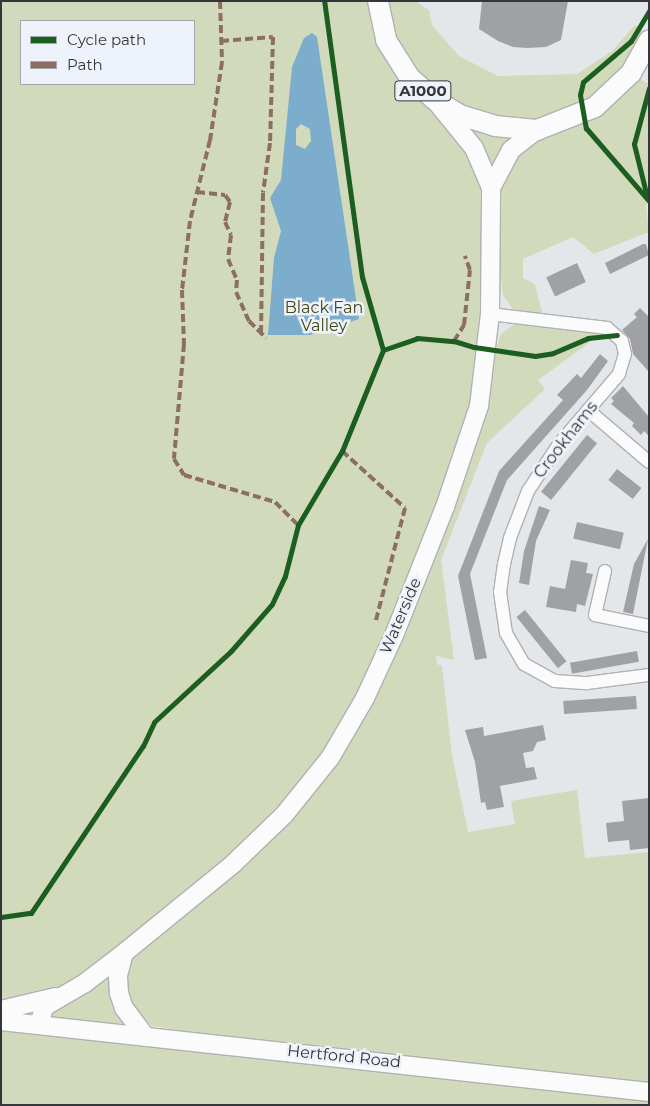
<!DOCTYPE html>
<html>
<head>
<meta charset="utf-8">
<style>
  body { margin:0 }
  #map { position:relative; width:650px; height:1106px; overflow:hidden; background:#e4e7ea; font-family:Montserrat,sans-serif }
  div>[style] { position:absolute }
  .green>* { inset:0; background:#d2dabc }
  .water>* { inset:0; background:#7dadcd }
  .building>* { inset:0; background:#9fa1a4; transform-origin:0 0 }
  .roads { filter:drop-shadow(1px 0 #afb1b4) drop-shadow(-1px 0 #afb1b4) drop-shadow(0 1px #afb1b4) drop-shadow(0 -1px #afb1b4) }
  .street>* { height:12px; margin:-6px; padding:0 6px; transform-origin:6px; border-radius:6px; background:#fbfbfc }
  .secondary>* { height:18px; margin:-9px; padding:0 9px; transform-origin:9px; border-radius:9px; background:#fbfbfc }
  .primary>* { height:20px; margin:-10px; padding:0 10px; transform-origin:10px; border-radius:10px; background:#fbfbfc }
  .quiet>* { height:4px; margin-top:-2px; transform-origin:0; background:repeating-linear-gradient(90deg,#8d6e63 0 8px,transparent 0 12px) }
  .cycleway>* { height:5px; margin:-2.5px; padding:0 2.5px; transform-origin:2.5px; border-radius:2.5px; background:#1b5e20 }
  span { translate:-50% -50%; white-space:nowrap; text-align:center; line-height:1.15; -webkit-text-stroke:5px #eef3fb; paint-order:stroke }
  .shield-label span { padding:1px 4px; background:#eef3fb; border:1px solid; border-radius:4px; -webkit-text-stroke-width:0 }
  .shield-label { font-size:15px; color:#343639; font-weight:700 }
  .park-label { font-size:16px; color:#414813 }
  .street-label { font-size:16px; color:#343639 }
  .frame { position:absolute; inset:0; border:2px solid #343639; pointer-events:none }
  .legend { position:absolute; left:20px; top:20px; width:175px; height:65px; box-sizing:border-box; background:#eef3fb; border:1px solid #a4a7ad; margin:0; padding:6px 9px; list-style:none; font-size:15px; color:#343639 }
  .legend li { display:flex; align-items:center; gap:10px; height:25px }
  .legend b { width:25px; border:1px solid #a4a7ad }
</style>
</head>
<body>
<div id="map">
  <div class="green">
    <div style="clip-path:polygon(evenodd,1px 1px,370px 1px,482px 172px,486px 291px,469px 417px,451px 471px,385px 637px,338px 731px,307px 775px,243px 846px,90px 971px,62px 989px,1px 1005px,1px 1px,21px 21px,194px 21px,194px 84px,21px 84px,21px 21px)"></div>
    <div style="clip-path:polygon(385px 1px,415px 1px,429px 10px,432px 25px,459px 56px,498px 76px,577px 74px,612px 51px,635px 25px,646px 33px,634px 56px,592px 101px,548px 120px,498px 120px,435px 94px,400px 52px)"></div>
    <div style="clip-path:polygon(637px 77px,649px 84px,649px 202px,646px 205px,649px 232px,594px 254px,573px 237px,523px 259px,523px 278px,535px 284px,542px 312px,541px 315px,520px 312px,512px 308px,503px 295px,500px 270px,497px 194px,513px 154px)"></div>
    <div style="clip-path:polygon(470px 128px,515px 137px,493px 165px)"></div>
    <div style="clip-path:polygon(514px 324px,599px 332px,593px 340px,538px 380px,545px 389px,487px 443px,441px 560px,454px 660px,436px 656px,437px 664px,442px 666px,452px 755px,468px 832px,515px 824px,511px 801px,577px 790px,585px 858px,649px 852px,649px 1084px,267px 1041px,246px 1042px,153px 1026px,140px 1019px,125px 996px,126px 965px,131px 956px,238px 865px,347px 738px,492px 368px,500px 335px)"></div>
    <div style="clip-path:polygon(108px 976px,124px 1022px,120px 1027px,44px 1018px)"></div>
    <div style="clip-path:polygon(1px 1030px,649px 1098px,649px 1105px,1px 1105px)"></div>
  </div>
  <div class="water">
    <div style="clip-path:polygon(evenodd,312px 33px,317px 37px,359px 319px,310px 335px,268px 335px,274px 258px,281px 231px,270px 198px,281px 180px,292px 67px,304px 38px,312px 33px,301px 124px,310px 129px,311px 141px,305px 149px,296px 145px,296px 129px,301px 124px)"></div>
  </div>
  <div class="building">
    <div style="clip-path:polygon(482px 1px,568px 1px,561px 40px,546px 47px,527px 48px,513px 47px,498px 41px,479px 29px)"></div>
    <div style="clip-path:polygon(643px 244px,646px 244px,649px 255px,610px 274px,605px 263px)"></div>
    <div style="left:577px;top:263px;width:21px;height:34px;rotate:65deg"></div>
    <div style="clip-path:polygon(640px 308px,649px 317px,649px 372px,633px 354px,630px 339px,622px 330px,637px 317px,634px 314px)"></div>
    <div style="clip-path:polygon(600px 354px,608px 361px,587px 390px,507px 480px,470px 574px,487px 658px,475px 660px,458px 576px,499px 471px,563px 400px,557px 395px,577px 374px,581px 378px)"></div>
    <div style="clip-path:polygon(623px 386px,649px 417px,649px 436px,644px 431px,641px 435px,632px 426px,634px 423px,611px 404px,614px 401px,611px 398px)"></div>
    <div style="left:587px;top:435px;width:13px;height:73px;rotate:39deg"></div>
    <div style="left:617px;top:469px;width:31px;height:14px;rotate:38deg"></div>
    <div style="clip-path:polygon(539px 506px,550px 510px,536px 541px,529px 585px,519px 583px,524px 551px)"></div>
    <div style="left:577px;top:522px;width:48px;height:17px;rotate:13deg"></div>
    <div style="clip-path:polygon(648px 539px,633px 614px,623px 612px,634px 564px)"></div>
    <div style="clip-path:polygon(571px 560px,588px 563px,586px 573px,593px 574px,585px 606px,577px 604px,576px 612px,546px 607px,550px 586px,565px 589px)"></div>
    <div style="left:525px;top:610px;width:66px;height:11px;rotate:51deg"></div>
    <div style="left:637px;top:651px;width:11px;height:68px;rotate:80deg"></div>
    <div style="left:636px;top:696px;width:13px;height:73px;rotate:86deg"></div>
    <div style="clip-path:polygon(543px 725px,546px 740px,537px 742px,533px 751px,523px 753px,526px 768px,534px 767px,537px 779px,500px 786px,504px 807px,487px 810px,485px 802px,481px 803px,475px 762px,465px 730px,483px 727px,484px 736px)"></div>
    <div style="clip-path:polygon(649px 798px,649px 848px,630px 850px,629px 840px,608px 842px,606px 823px,624px 821px,622px 801px)"></div>
  </div>
  <div class="roads">
    <div class="street">
      <div style="left:490px;top:314px;width:118px;rotate:6.8deg"></div>
      <div style="left:607px;top:328px;width:20px;rotate:41deg"></div>
      <div style="left:622px;top:341px;width:13px;rotate:77deg"></div>
      <div style="left:625px;top:354px;width:21px;rotate:107deg"></div>
      <div style="left:619px;top:374px;width:92px;rotate:130.6deg"></div>
      <div style="left:559px;top:444px;width:56px;rotate:123.4deg"></div>
      <div style="left:528px;top:491px;width:50px;rotate:111deg"></div>
      <div style="left:510px;top:538px;width:27px;rotate:103deg"></div>
      <div style="left:504px;top:564px;width:28px;rotate:98deg"></div>
      <div style="left:500px;top:592px;width:41px;rotate:81.7deg"></div>
      <div style="left:506px;top:633px;width:36px;rotate:60deg"></div>
      <div style="left:524px;top:664px;width:35px;rotate:29deg"></div>
      <div style="left:555px;top:681px;width:32px;rotate:4deg"></div>
      <div style="left:587px;top:683px;width:63px;rotate:-7.4deg"></div>
      <div style="left:588px;top:410px;width:80px;rotate:40.4deg"></div>
      <div style="left:605px;top:571px;width:45px;rotate:102.8deg"></div>
      <div style="left:595px;top:615px;width:55px;rotate:11.5deg"></div>
    </div>
    <div class="secondary">
      <div style="left:491px;top:188px;width:43px;rotate:-62.2deg"></div>
      <div style="left:511px;top:150px;width:33px;rotate:-38deg"></div>
      <div style="left:124px;top:953px;width:24px;rotate:105deg"></div>
      <div style="left:118px;top:976px;width:17px;rotate:87deg"></div>
      <div style="left:119px;top:993px;width:16px;rotate:72deg"></div>
      <div style="left:124px;top:1008px;width:36px;rotate:53deg"></div>
      <div style="left:1px;top:1010px;width:56px;rotate:-13.5deg"></div>
      <div style="left:1px;top:1021px;width:652px;rotate:6.25deg"></div>
      <div style="left:39px;top:1025px;width:19px;rotate:-74deg"></div>
      <div style="left:44px;top:1007px;width:48px;rotate:-30.3deg"></div>
      <div style="left:85px;top:983px;width:49px;rotate:-37.6deg"></div>
      <div style="left:124px;top:953px;width:141px;rotate:-39.2deg"></div>
      <div style="left:233px;top:864px;width:71px;rotate:-43.9deg"></div>
      <div style="left:284px;top:815px;width:73px;rotate:-51.1deg"></div>
      <div style="left:330px;top:758px;width:69px;rotate:-59.7deg"></div>
      <div style="left:365px;top:698px;width:72px;rotate:-65.2deg"></div>
      <div style="left:395px;top:633px;width:136px;rotate:-68.4deg"></div>
      <div style="left:445px;top:507px;width:107px;rotate:-71.4deg"></div>
      <div style="left:479px;top:406px;width:93px;rotate:-83.2deg"></div>
      <div style="left:490px;top:314px;width:126px;rotate:-89.5deg"></div>
      <div style="left:491px;top:188px;width:43px;rotate:-113deg"></div>
      <div style="left:474px;top:148px;width:57px;rotate:-129.3deg"></div>
    </div>
    <div class="primary">
      <div style="left:378px;top:1px;width:40px;rotate:78deg"></div>
      <div style="left:386px;top:40px;width:45px;rotate:57.7deg"></div>
      <div style="left:410px;top:78px;width:33px;rotate:41deg"></div>
      <div style="left:435px;top:100px;width:29px;rotate:31deg"></div>
      <div style="left:460px;top:115px;width:37px;rotate:17deg"></div>
      <div style="left:495px;top:126px;width:42px;rotate:5.4deg"></div>
      <div style="left:537px;top:130px;width:62px;rotate:-21.6deg"></div>
      <div style="left:595px;top:107px;width:50px;rotate:-43.4deg"></div>
      <div style="left:631px;top:73px;width:37px;rotate:-61deg"></div>
    </div>
  </div>
  <div class="quiet">
    <div style="left:220px;top:1px;width:61px;rotate:88.1deg"></div>
    <div style="left:222px;top:62px;width:79px;rotate:98.7deg"></div>
    <div style="left:210px;top:140px;width:83px;rotate:103.9deg"></div>
    <div style="left:190px;top:221px;width:69px;rotate:96.6deg"></div>
    <div style="left:182px;top:290px;width:54px;rotate:87.9deg"></div>
    <div style="left:184px;top:344px;width:115px;rotate:95deg"></div>
    <div style="left:174px;top:459px;width:19px;rotate:58deg"></div>
    <div style="left:184px;top:475px;width:95px;rotate:16.5deg"></div>
    <div style="left:275px;top:502px;width:33px;rotate:45deg"></div>
    <div style="left:221px;top:41px;width:52px;rotate:-4.4deg"></div>
    <div style="left:273px;top:37px;width:106px;rotate:91.6deg"></div>
    <div style="left:270px;top:143px;width:50px;rotate:98deg"></div>
    <div style="left:263px;top:193px;width:140px;rotate:90.8deg"></div>
    <div style="left:197px;top:192px;width:28px;rotate:6deg"></div>
    <div style="left:225px;top:195px;width:9px;rotate:54deg"></div>
    <div style="left:230px;top:202px;width:21px;rotate:104deg"></div>
    <div style="left:225px;top:222px;width:14px;rotate:65deg"></div>
    <div style="left:231px;top:235px;width:24px;rotate:97deg"></div>
    <div style="left:228px;top:259px;width:23px;rotate:67deg"></div>
    <div style="left:237px;top:280px;width:12px;rotate:95deg"></div>
    <div style="left:236px;top:292px;width:32px;rotate:66deg"></div>
    <div style="left:249px;top:321px;width:24px;rotate:45deg"></div>
    <div style="left:454px;top:341px;width:19px;rotate:-58deg"></div>
    <div style="left:464px;top:325px;width:55px;rotate:-83.8deg"></div>
    <div style="left:470px;top:270px;width:15px;rotate:-110deg"></div>
    <div style="left:342px;top:451px;width:85px;rotate:42.1deg"></div>
    <div style="left:405px;top:508px;width:116px;rotate:104.5deg"></div>
  </div>
  <div class="cycleway">
    <div style="left:649px;top:11px;width:35px;rotate:121deg"></div>
    <div style="left:631px;top:41px;width:63px;rotate:139.5deg"></div>
    <div style="left:583px;top:82px;width:13px;rotate:103deg"></div>
    <div style="left:580px;top:95px;width:34px;rotate:80deg"></div>
    <div style="left:586px;top:128px;width:96px;rotate:49.2deg"></div>
    <div style="left:647px;top:197px;width:55px;rotate:-103.8deg"></div>
    <div style="left:634px;top:144px;width:58px;rotate:-75deg"></div>
    <div style="left:383px;top:350px;width:36px;rotate:-19deg"></div>
    <div style="left:417px;top:338px;width:37px;rotate:5deg"></div>
    <div style="left:454px;top:341px;width:21px;rotate:17deg"></div>
    <div style="left:474px;top:347px;width:62px;rotate:8.4deg"></div>
    <div style="left:535px;top:356px;width:18px;rotate:-9deg"></div>
    <div style="left:553px;top:353px;width:38px;rotate:-23deg"></div>
    <div style="left:588px;top:338px;width:29px;rotate:-6deg"></div>
    <div style="left:1px;top:917px;width:30px;rotate:-8deg"></div>
    <div style="left:31px;top:913px;width:201px;rotate:-56.2deg"></div>
    <div style="left:143px;top:746px;width:26px;rotate:-65deg"></div>
    <div style="left:154px;top:722px;width:105px;rotate:-42.7deg"></div>
    <div style="left:231px;top:651px;width:62px;rotate:-48.9deg"></div>
    <div style="left:272px;top:604px;width:31px;rotate:-65deg"></div>
    <div style="left:285px;top:576px;width:53px;rotate:-75.7deg"></div>
    <div style="left:298px;top:525px;width:86px;rotate:-59.3deg"></div>
    <div style="left:342px;top:451px;width:109px;rotate:-67.9deg"></div>
    <div style="left:383px;top:350px;width:76px;rotate:-106deg"></div>
    <div style="left:362px;top:277px;width:279px;rotate:-97.8deg"></div>
  </div>
  <div class="shield-label">
    <span style="left:423px;top:91px">A1000</span>
  </div>
  <div class="park-label">
    <span style="left:324px;top:317px">Black Fan<br>Valley</span>
  </div>
  <div class="street-label">
    <span style="left:566px;top:440px;rotate:-52deg">Crookhams</span>
    <span style="left:401px;top:616px;rotate:-67deg">Waterside</span>
    <span style="left:344px;top:1057px;rotate:6deg">Hertford Road</span>
  </div>
  <div class="frame"></div>
  <ul class="legend">
  <li><b style="height:6px;background:#1b5e20"></b>Cycle path</li>
  <li><b style="height:6px;background:#8d6e63"></b>Path</li>
  </ul>
</div>
</body>
</html>
